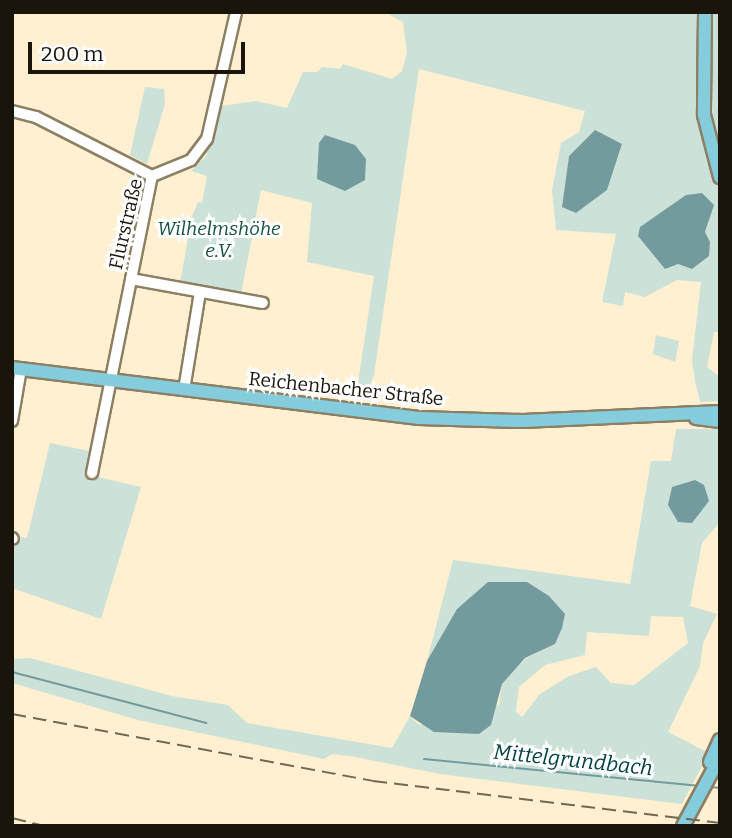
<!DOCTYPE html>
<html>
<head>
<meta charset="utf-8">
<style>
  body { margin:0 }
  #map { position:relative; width:732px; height:838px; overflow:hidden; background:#fef0d0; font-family:Bitter,serif }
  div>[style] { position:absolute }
  .green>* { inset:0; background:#cce1d7 }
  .water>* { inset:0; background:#739b9d }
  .stream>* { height:2px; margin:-1px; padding:0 1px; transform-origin:1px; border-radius:1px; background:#739b9d }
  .roads { filter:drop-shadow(2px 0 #8c7f63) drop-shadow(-2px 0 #8c7f63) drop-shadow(0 2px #8c7f63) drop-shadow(0 -2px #8c7f63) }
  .minor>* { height:10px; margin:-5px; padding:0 5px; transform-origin:5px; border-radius:5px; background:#fff }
  .major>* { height:12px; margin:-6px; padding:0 6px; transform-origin:6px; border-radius:6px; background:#85cddc }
  .rail>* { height:2px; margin-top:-1px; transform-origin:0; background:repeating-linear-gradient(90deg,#706754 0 14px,transparent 0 21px) }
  span { translate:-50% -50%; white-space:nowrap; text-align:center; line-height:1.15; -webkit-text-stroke:6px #fefefe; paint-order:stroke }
  .street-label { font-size:19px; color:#1a150a }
  .park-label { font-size:19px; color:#15533c; font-style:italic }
  .water-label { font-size:21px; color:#004145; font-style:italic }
  .frame { position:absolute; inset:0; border:14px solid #1a150a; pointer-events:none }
  .scale { position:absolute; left:28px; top:42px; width:217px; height:32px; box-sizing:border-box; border:4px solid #1a150a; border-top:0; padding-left:9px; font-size:21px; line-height:24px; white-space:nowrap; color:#1a150a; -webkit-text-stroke:5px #fefefe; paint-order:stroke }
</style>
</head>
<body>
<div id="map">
  <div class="green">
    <div style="clip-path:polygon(evenodd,384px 12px,720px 12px,720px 332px,714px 332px,707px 367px,720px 377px,720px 401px,700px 402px,695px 381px,692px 360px,701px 282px,677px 280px,645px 297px,625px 292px,623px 306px,602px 302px,616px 234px,556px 230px,552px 190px,561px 143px,579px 132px,585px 111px,419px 69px,374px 375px,365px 397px,356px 396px,374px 276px,307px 262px,312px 203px,261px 190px,241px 294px,180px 283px,192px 216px,198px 202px,202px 203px,207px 176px,191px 171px,206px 156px,222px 106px,256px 101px,287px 108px,303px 72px,317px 72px,322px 67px,340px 69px,343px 64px,392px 79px,402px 71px,407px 53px,403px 22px,384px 12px,595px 130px,622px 145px,607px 190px,576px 213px,562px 206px,569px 156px,595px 130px,384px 12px,664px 212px,709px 222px,705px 232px,710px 242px,692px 269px,678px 264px,640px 227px,664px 212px)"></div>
    <div style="clip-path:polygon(145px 87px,164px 89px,165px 104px,147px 164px,130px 155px)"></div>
    <div style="clip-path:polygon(656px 335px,679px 341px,675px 362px,653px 354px)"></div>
    <div style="clip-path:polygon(evenodd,676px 429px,720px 429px,720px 522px,702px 543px,690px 606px,717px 614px,703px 643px,700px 666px,668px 732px,709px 753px,682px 804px,440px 774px,350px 756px,332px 754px,324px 759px,138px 720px,12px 683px,12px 659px,30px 658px,172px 696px,228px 705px,247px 723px,392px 748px,410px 716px,419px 725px,499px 705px,502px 684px,514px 670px,526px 658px,555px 644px,527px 582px,488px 582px,445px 630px,427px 661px,453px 560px,630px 584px,651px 461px,671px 461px,676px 429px,651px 616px,683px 617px,688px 643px,634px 685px,611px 683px,596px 667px,569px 676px,540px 694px,522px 717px,516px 712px,519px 687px,545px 665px,585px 655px,587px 632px,649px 636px,651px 616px)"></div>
    <div style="clip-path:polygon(50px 443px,89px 451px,85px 474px,141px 487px,101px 619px,12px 588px,12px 551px,17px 536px,27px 538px)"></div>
  </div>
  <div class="water">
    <div style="clip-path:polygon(595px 130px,622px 144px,607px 190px,576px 213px,562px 207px,569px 156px)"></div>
    <div style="clip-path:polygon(325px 135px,355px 145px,366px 159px,365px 180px,345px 191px,317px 179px,319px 143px)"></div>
    <div style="clip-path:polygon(702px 193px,714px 205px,705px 232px,710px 242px,709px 256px,692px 269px,678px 264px,665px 269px,638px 236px,640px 227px,686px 195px)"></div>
    <div style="clip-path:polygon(695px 480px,704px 485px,709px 501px,692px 523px,678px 522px,668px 505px,672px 487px)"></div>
    <div style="clip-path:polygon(488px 582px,527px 582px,549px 596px,565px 614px,562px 628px,555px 644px,525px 658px,502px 684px,491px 725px,479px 734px,434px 732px,410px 716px,427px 661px,457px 609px)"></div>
  </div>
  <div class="stream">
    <div style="left:12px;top:672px;width:201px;rotate:14.7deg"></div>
    <div style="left:424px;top:759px;width:275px;rotate:5.6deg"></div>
    <div style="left:710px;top:787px;width:10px;rotate:6deg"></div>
  </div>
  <div class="roads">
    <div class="minor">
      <div style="left:12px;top:111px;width:25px;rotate:14deg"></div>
      <div style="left:36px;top:117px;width:130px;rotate:27deg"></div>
      <div style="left:131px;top:279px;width:134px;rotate:10.3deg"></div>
      <div style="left:184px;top:390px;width:99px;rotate:-80.7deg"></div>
      <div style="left:12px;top:421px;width:53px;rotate:-80.2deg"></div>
      <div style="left:92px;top:473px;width:303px;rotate:-78.6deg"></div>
      <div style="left:152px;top:176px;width:42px;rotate:-22.3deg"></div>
      <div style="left:191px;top:160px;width:26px;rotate:-53deg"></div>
      <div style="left:207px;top:139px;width:130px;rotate:-77.1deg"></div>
      <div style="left:12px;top:538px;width:1px;rotate:45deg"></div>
    </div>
    <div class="major">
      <div style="left:705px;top:12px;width:103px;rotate:90.6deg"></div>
      <div style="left:704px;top:115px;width:64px;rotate:75.5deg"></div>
      <div style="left:12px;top:368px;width:410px;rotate:7deg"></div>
      <div style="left:419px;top:418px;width:104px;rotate:1.7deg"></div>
      <div style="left:523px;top:421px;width:197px;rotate:-2.6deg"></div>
      <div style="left:696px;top:418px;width:24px;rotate:7deg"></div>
      <div style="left:710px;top:762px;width:24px;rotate:-66deg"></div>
      <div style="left:683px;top:826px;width:78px;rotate:-61.8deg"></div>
    </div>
  </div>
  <div class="rail">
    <div style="left:12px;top:714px;width:367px;rotate:10.5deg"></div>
    <div style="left:373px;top:781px;width:350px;rotate:6.9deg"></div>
    <div style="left:12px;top:818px;width:32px;rotate:14deg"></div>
  </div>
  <div class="street-label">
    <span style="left:126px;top:224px;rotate:-77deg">Flurstraße</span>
    <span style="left:346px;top:389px;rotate:6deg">Reichenbacher Straße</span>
  </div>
  <div class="park-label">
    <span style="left:219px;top:240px">Wilhelmshöhe<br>e.V.</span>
  </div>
  <div class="water-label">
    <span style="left:573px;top:760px;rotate:6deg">Mittelgrundbach</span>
  </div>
  <div class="frame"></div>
  <div class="scale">200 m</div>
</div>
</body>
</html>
